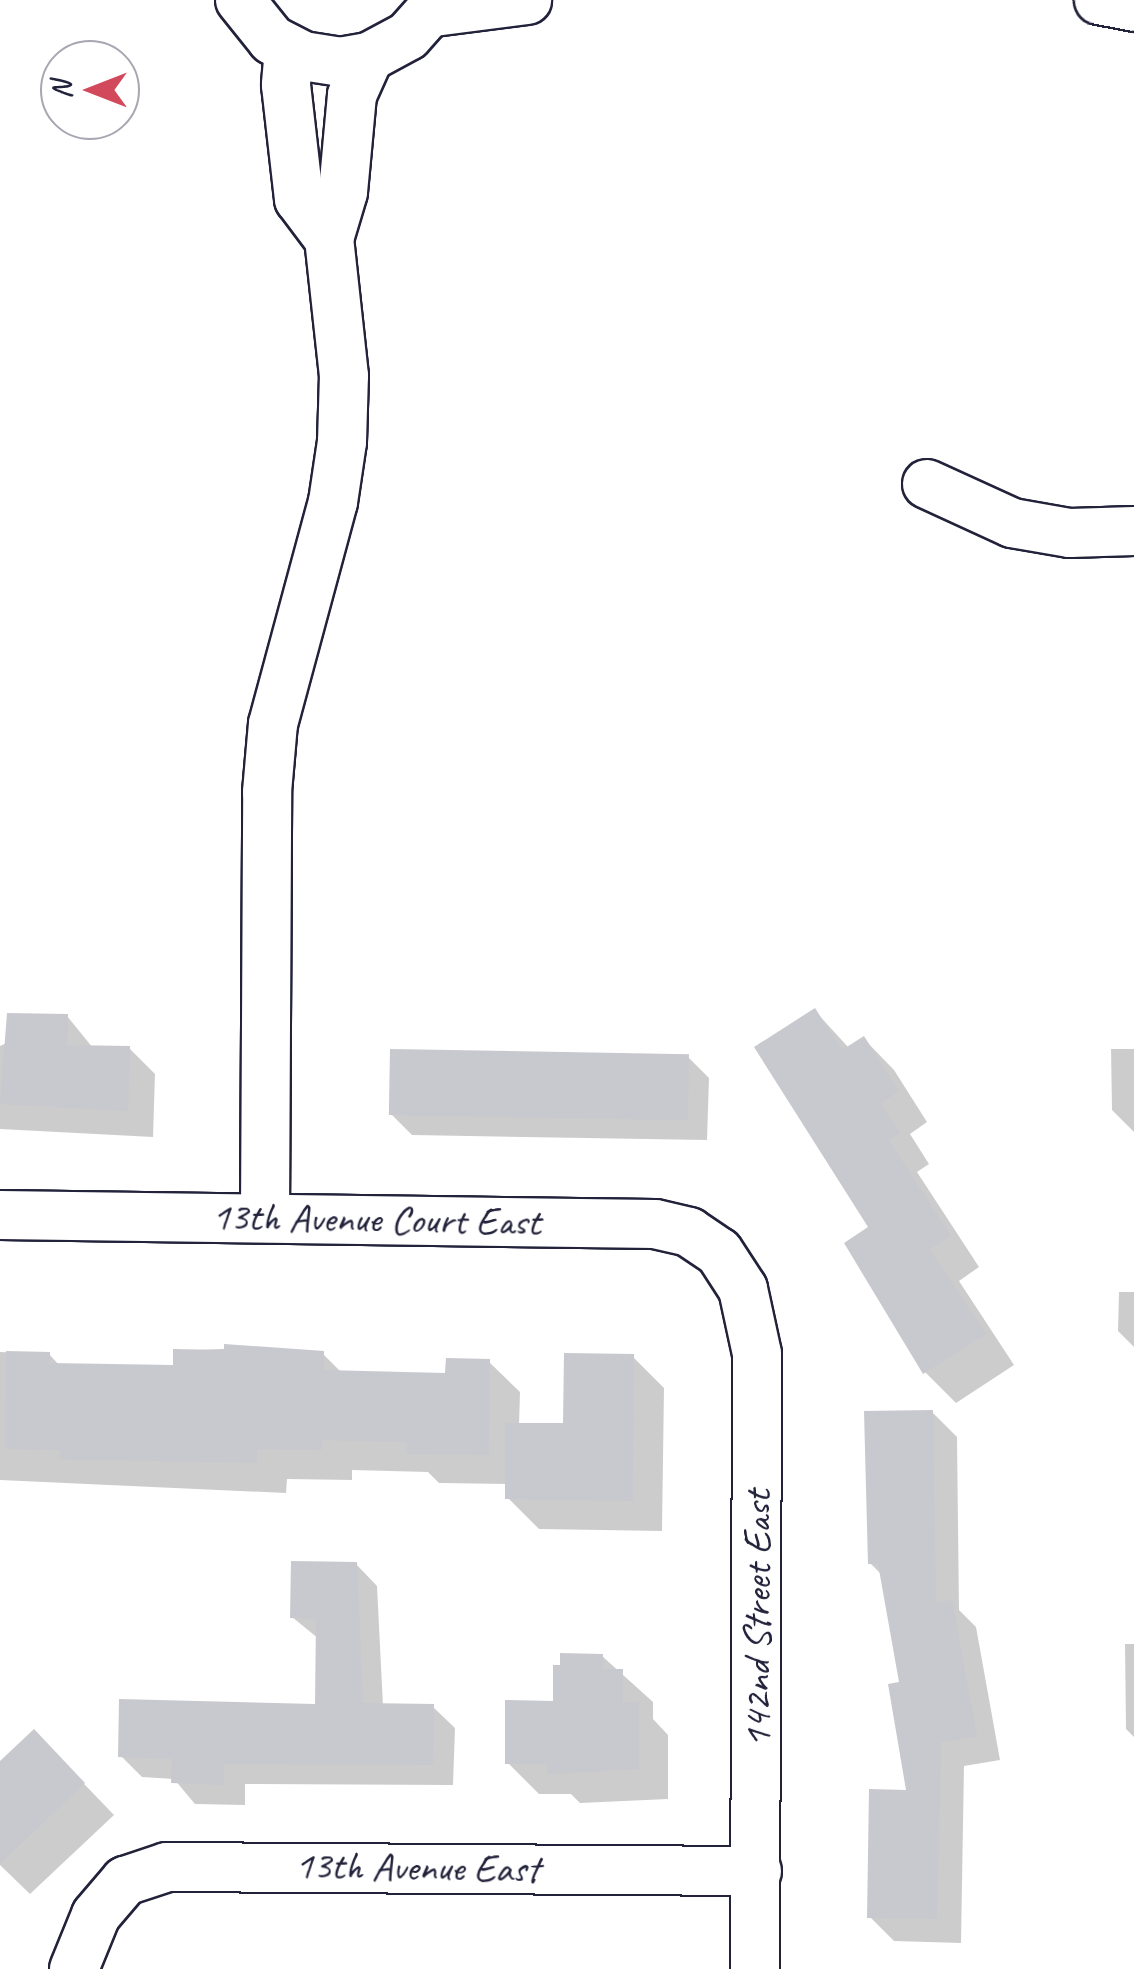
<!DOCTYPE html>
<html>
<head>
<meta charset="utf-8">
<style>
  body { margin:0 }
  #map { position:relative; width:1134px; height:1969px; overflow:hidden; background:#fff; font-family:Caveat,sans-serif }
  div>[style] { position:absolute }
  .shadow>* { inset:0; background:#0003 }
  .building>* { inset:0; background:#c8c8cf; transform-origin:0 0 }
  .roads { filter:drop-shadow(2px 0 #22223b) drop-shadow(-2px 0 #22223b) drop-shadow(0 2px #22223b) drop-shadow(0 -2px #22223b) }
  .minor>* { height:48px; margin:-24px; padding:0 24px; transform-origin:24px; border-radius:24px; background:#fff }
  span { translate:-50% -50%; white-space:nowrap; text-align:center; line-height:1.15; -webkit-text-stroke:8px #fff; paint-order:stroke }
  .street-label { font-size:40px; color:#22223b }
  .north { position:absolute; left:40px; top:40px; width:100px; height:100px; box-sizing:border-box; background:#fff; border:2px solid #a7a7b1; border-radius:50%; rotate:270deg; font-size:28px; font-weight:700; line-height:40px; text-align:center; color:#22223b }
  .north::after { content:''; display:block; margin:auto; width:35px; height:45px; background:#d1495b; clip-path:polygon(50% 0,100% 100%,50% 72%,0 100%) }
</style>
</head>
<body>
<div id="map">
  <div class="shadow">
    <div style="clip-path:polygon(815px 1011px,849px 1048px,864px 1039px,894px 1070px,927px 1122px,910px 1134px,929px 1164px,917px 1172px,979px 1267px,959px 1281px,1014px 1365px,956px 1403px,925px 1372px,872px 1228px)"></div>
    <div style="clip-path:polygon(67px 1016px,93px 1048px,129px 1048px,155px 1074px,153px 1137px,0 1129px,0 1046px)"></div>
    <div style="clip-path:polygon(1111px 1049px,1134px 1049px,1134px 1132px,1112px 1110px)"></div>
    <div style="clip-path:polygon(688px 1057px,709px 1078px,707px 1140px,412px 1135px,391px 1114px)"></div>
    <div style="clip-path:polygon(1119px 1292px,1134px 1292px,1134px 1347px,1118px 1331px)"></div>
    <div style="clip-path:polygon(268px 1347px,275px 1353px,323px 1354px,342px 1373px,448px 1376px,489px 1362px,520px 1392px,519px 1426px,566px 1426px,633px 1357px,664px 1388px,662px 1531px,539px 1529px,508px 1498px,508px 1484px,439px 1483px,428px 1472px,352px 1470px,352px 1480px,287px 1479px,286px 1493px,0 1480px,0 1352px,49px 1354px,60px 1366px,175px 1368px,176px 1351px)"></div>
    <div style="clip-path:polygon(932px 1412px,957px 1437px,959px 1610px,976px 1627px,1000px 1760px,964px 1766px,961px 1943px,894px 1941px,870px 1917px,908px 1792px,902px 1684px,883px 1576px,870px 1563px)"></div>
    <div style="clip-path:polygon(356px 1564px,377px 1586px,383px 1706px,433px 1707px,455px 1728px,453px 1785px,245px 1784px,245px 1805px,195px 1804px,174px 1779px,142px 1777px,121px 1756px,317px 1707px,319px 1639px,292px 1617px)"></div>
    <div style="clip-path:polygon(1125px 1644px,1134px 1644px,1134px 1737px,1126px 1729px)"></div>
    <div style="clip-path:polygon(602px 1656px,653px 1702px,653px 1719px,668px 1735px,668px 1799px,580px 1803px,571px 1794px,539px 1794px,508px 1763px)"></div>
    <div style="clip-path:polygon(64px 1763px,114px 1815px,30px 1894px,0 1865px,0 1764px)"></div>
  </div>
  <div class="building">
    <div style="clip-path:polygon(815px 1008px,842px 1050px,864px 1036px,899px 1091px,881px 1103px,900px 1133px,889px 1140px,951px 1236px,930px 1249px,986px 1334px,923px 1374px,844px 1243px,868px 1227px,754px 1047px)"></div>
    <div style="clip-path:polygon(7px 1013px,68px 1014px,67px 1045px,130px 1046px,128px 1111px,0 1104px)"></div>
    <div style="left:390px;top:1049px;width:299px;height:66px;rotate:1deg"></div>
    <div style="clip-path:polygon(224px 1344px,324px 1351px,324px 1370px,445px 1373px,446px 1358px,490px 1359px,489px 1455px,406px 1454px,407px 1442px,322px 1440px,322px 1450px,258px 1449px,257px 1463px,59px 1459px,60px 1450px,5px 1449px,6px 1351px,50px 1352px,50px 1363px,173px 1365px,173px 1349px,224px 1350px)"></div>
    <div style="clip-path:polygon(564px 1353px,634px 1354px,633px 1501px,505px 1499px,505px 1423px,563px 1423px)"></div>
    <div style="clip-path:polygon(933px 1410px,936px 1603px,952px 1600px,977px 1736px,941px 1742px,937px 1919px,867px 1918px,869px 1789px,906px 1790px,888px 1684px,899px 1682px,878px 1564px,868px 1564px,864px 1411px)"></div>
    <div style="clip-path:polygon(291px 1561px,357px 1562px,363px 1703px,434px 1704px,433px 1765px,224px 1764px,224px 1785px,171px 1783px,172px 1759px,118px 1757px,119px 1699px,315px 1704px,316px 1619px,290px 1618px)"></div>
    <div style="clip-path:polygon(560px 1653px,603px 1654px,603px 1669px,623px 1669px,623px 1702px,639px 1702px,639px 1769px,547px 1774px,547px 1764px,505px 1764px,505px 1700px,553px 1701px,553px 1665px,560px 1665px)"></div>
    <div style="clip-path:polygon(34px 1729px,85px 1783px,0 1864px,0 1761px)"></div>
  </div>
  <div class="roads">
    <div class="minor">
      <div style="left:240px;top:0;width:51px;rotate:51.3deg"></div>
      <div style="left:272px;top:40px;width:35px;rotate:27deg"></div>
      <div style="left:303px;top:56px;width:37px;rotate:9deg"></div>
      <div style="left:340px;top:62px;width:29px;rotate:-10deg"></div>
      <div style="left:369px;top:57px;width:44px;rotate:-28.3deg"></div>
      <div style="left:408px;top:36px;width:48px;rotate:-48.4deg"></div>
      <div style="left:1099px;top:0;width:36px;rotate:11deg"></div>
      <div style="left:434px;top:12px;width:94px;rotate:-7.4deg"></div>
      <div style="left:289px;top:49px;width:36px;rotate:95deg"></div>
      <div style="left:286px;top:85px;width:115px;rotate:83.5deg"></div>
      <div style="left:299px;top:199px;width:50px;rotate:53.1deg"></div>
      <div style="left:329px;top:239px;width:49px;rotate:-73.4deg"></div>
      <div style="left:343px;top:192px;width:97px;rotate:-84.7deg"></div>
      <div style="left:352px;top:95px;width:42px;rotate:-65.9deg"></div>
      <div style="left:927px;top:484px;width:94px;rotate:24.6deg"></div>
      <div style="left:1012px;top:523px;width:59px;rotate:9.8deg"></div>
      <div style="left:1070px;top:533px;width:64px;rotate:-1.8deg"></div>
      <div style="left:0;top:1215px;width:655px;rotate:0.79deg"></div>
      <div style="left:655px;top:1224px;width:35px;rotate:13deg"></div>
      <div style="left:689px;top:1232px;width:36px;rotate:34deg"></div>
      <div style="left:719px;top:1252px;width:44px;rotate:57deg"></div>
      <div style="left:743px;top:1289px;width:66px;rotate:77.8deg"></div>
      <div style="left:757px;top:1354px;width:615px;rotate:90.19deg"></div>
      <div style="left:265px;top:1216px;width:424px;rotate:-89.7deg"></div>
      <div style="left:267px;top:792px;width:68px;rotate:-85deg"></div>
      <div style="left:273px;top:724px;width:230px;rotate:-74.9deg"></div>
      <div style="left:333px;top:502px;width:61px;rotate:-81.5deg"></div>
      <div style="left:342px;top:442px;width:66px;rotate:-88.3deg"></div>
      <div style="left:344px;top:376px;width:138px;rotate:-96.2deg"></div>
      <div style="left:74px;top:1969px;width:58px;rotate:-67.8deg"></div>
      <div style="left:96px;top:1915px;width:45px;rotate:-49.5deg"></div>
      <div style="left:125px;top:1881px;width:44px;rotate:-18.4deg"></div>
      <div style="left:167px;top:1867px;width:590px;rotate:0.39deg"></div>
    </div>
  </div>
  <div class="street-label">
    <span style="left:376px;top:1219px;rotate:1deg">13th Avenue Court East</span>
    <span style="left:757px;top:1619px;rotate:-90deg">142nd Street East</span>
    <span style="left:417px;top:1867px;rotate:1deg">13th Avenue East</span>
  </div>
  <div class="north">N</div>
</div>
</body>
</html>
